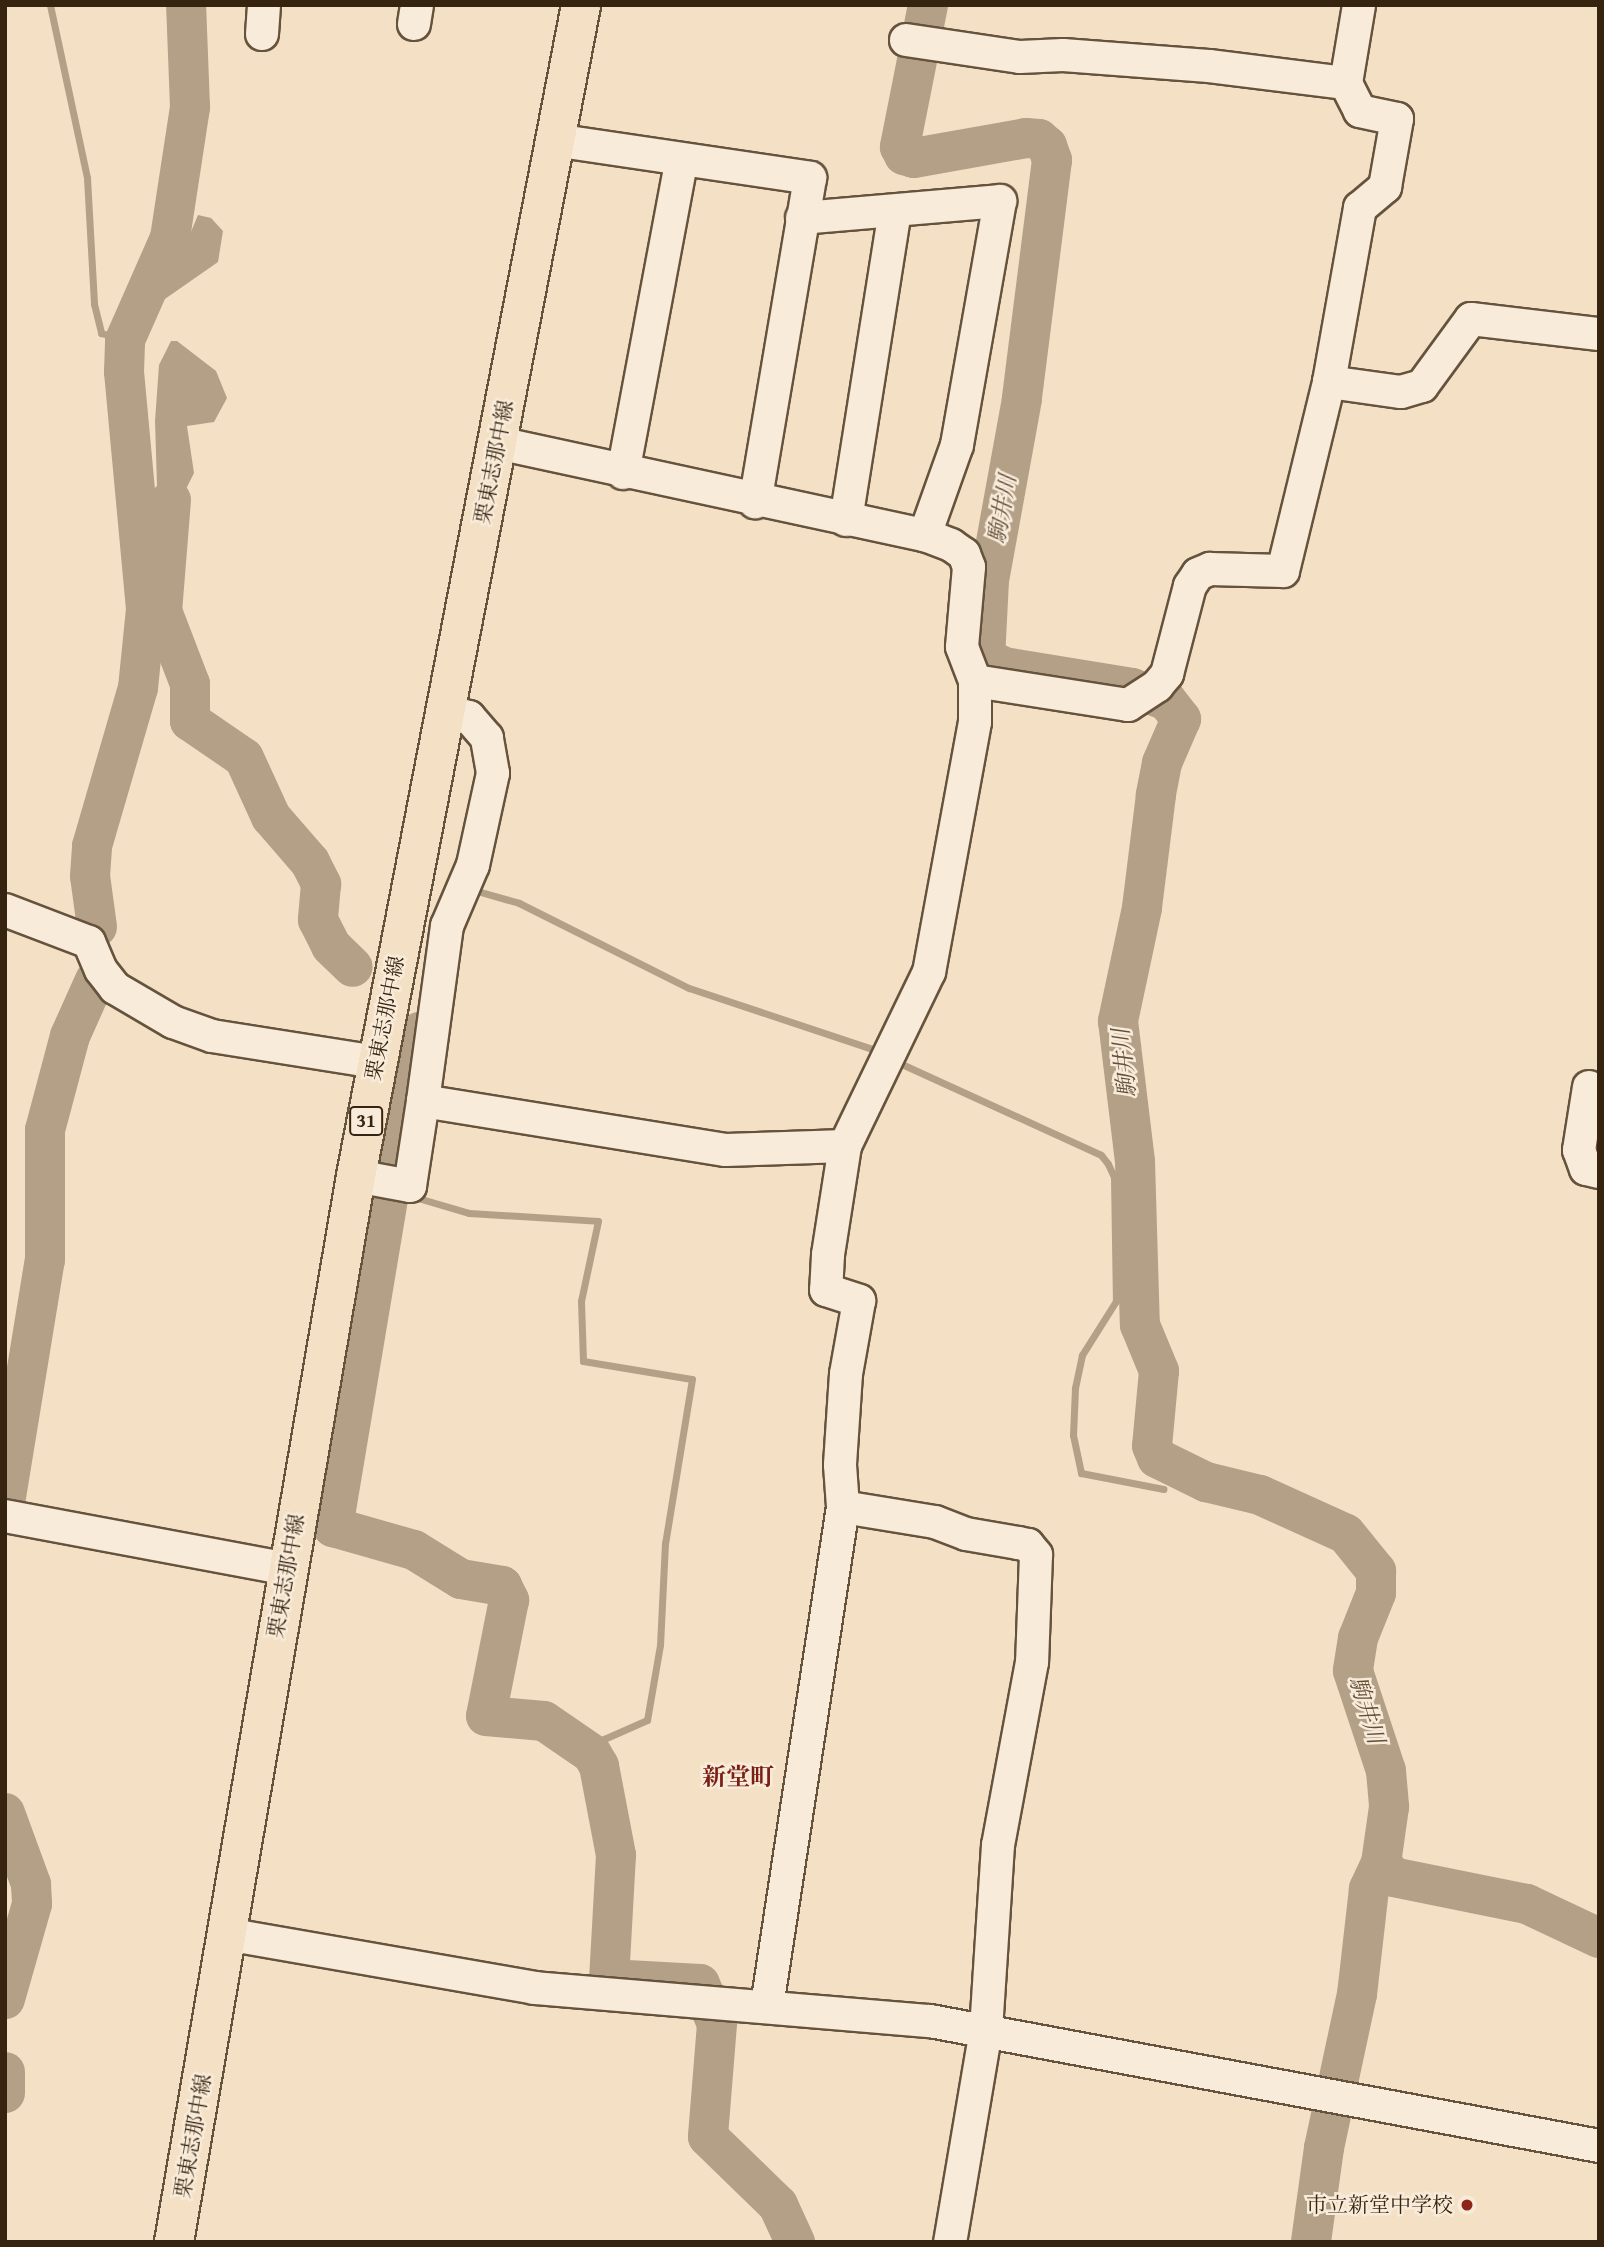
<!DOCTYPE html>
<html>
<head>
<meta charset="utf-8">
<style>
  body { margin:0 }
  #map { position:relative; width:1604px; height:2247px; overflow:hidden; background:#f4e0c4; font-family:"Gentium Book Plus","Noto Serif JP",serif }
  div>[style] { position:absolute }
  .water>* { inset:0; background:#b3a087 }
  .stream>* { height:7px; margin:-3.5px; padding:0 3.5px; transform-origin:3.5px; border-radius:3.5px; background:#b3a087 }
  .river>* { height:40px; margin:-20px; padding:0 20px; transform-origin:20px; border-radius:20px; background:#b3a087 }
  .roads { filter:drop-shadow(2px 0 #66533d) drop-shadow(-2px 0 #66533d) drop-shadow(0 2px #66533d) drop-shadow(0 -2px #66533d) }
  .minor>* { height:32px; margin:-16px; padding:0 16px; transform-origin:16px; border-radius:16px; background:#f8ebd9 }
  .major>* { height:38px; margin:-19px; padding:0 19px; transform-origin:19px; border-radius:19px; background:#f4e0c4 }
  .dots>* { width:19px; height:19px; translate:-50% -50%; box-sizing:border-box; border:4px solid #f8ebd9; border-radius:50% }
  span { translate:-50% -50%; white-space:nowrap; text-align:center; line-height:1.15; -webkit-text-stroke:5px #f8ebd9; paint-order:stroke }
  .shield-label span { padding:2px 5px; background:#f8ebd9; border:2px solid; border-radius:5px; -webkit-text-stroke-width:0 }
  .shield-label { font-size:19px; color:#362410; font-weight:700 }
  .street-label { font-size:21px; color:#362410 }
  .poi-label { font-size:21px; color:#362410 }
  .right { translate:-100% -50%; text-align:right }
  .water-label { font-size:23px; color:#624f3a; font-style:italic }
  .quarter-label { font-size:24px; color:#7a1f14; font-weight:700 }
  .frame { position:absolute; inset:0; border:7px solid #362410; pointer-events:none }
</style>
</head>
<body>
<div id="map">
  <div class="water">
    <div style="clip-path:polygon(198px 215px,211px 218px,223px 231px,218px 262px,162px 301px)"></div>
    <div style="clip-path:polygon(171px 341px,177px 341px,216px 371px,227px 398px,214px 422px,187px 426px,194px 473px,179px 503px,159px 495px,157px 486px,155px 421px,159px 365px)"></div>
  </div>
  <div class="stream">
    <div style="left:50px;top:5px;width:177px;rotate:77.9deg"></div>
    <div style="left:87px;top:178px;width:126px;rotate:86.8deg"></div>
    <div style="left:94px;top:304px;width:30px;rotate:76deg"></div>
    <div style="left:101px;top:333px;width:25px;rotate:16deg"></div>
    <div style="left:470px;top:889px;width:51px;rotate:15.9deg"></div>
    <div style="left:519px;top:903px;width:190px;rotate:26.6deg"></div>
    <div style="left:689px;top:988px;width:196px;rotate:18.4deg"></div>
    <div style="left:895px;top:1061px;width:226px;rotate:24.5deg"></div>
    <div style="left:1101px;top:1155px;width:11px;rotate:52deg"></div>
    <div style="left:1108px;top:1164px;width:14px;rotate:65deg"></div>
    <div style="left:1114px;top:1177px;width:124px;rotate:89.1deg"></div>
    <div style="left:1116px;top:1301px;width:64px;rotate:122.2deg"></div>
    <div style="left:1082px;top:1355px;width:34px;rotate:102deg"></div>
    <div style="left:1075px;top:1388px;width:47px;rotate:92.4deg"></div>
    <div style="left:1073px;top:1435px;width:39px;rotate:78deg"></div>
    <div style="left:1081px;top:1473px;width:84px;rotate:11deg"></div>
    <div style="left:411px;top:1196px;width:60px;rotate:16.3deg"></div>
    <div style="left:469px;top:1213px;width:129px;rotate:3.5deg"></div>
    <div style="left:598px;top:1221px;width:82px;rotate:102deg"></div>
    <div style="left:581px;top:1301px;width:60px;rotate:88.1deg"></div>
    <div style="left:583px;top:1361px;width:110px;rotate:9.4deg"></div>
    <div style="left:692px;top:1379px;width:166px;rotate:99.3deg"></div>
    <div style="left:665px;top:1543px;width:102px;rotate:92.8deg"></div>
    <div style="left:660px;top:1645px;width:76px;rotate:99.8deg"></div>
    <div style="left:647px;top:1720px;width:47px;rotate:156.2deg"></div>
    <div style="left:604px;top:1739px;width:19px;rotate:129deg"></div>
    <div style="left:1182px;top:1488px;width:25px;rotate:-14deg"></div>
  </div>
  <div class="river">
    <div style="left:928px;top:5px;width:145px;rotate:101.2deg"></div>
    <div style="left:900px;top:147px;width:9px;rotate:63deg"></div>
    <div style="left:904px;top:155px;width:10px;rotate:17deg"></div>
    <div style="left:914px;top:158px;width:114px;rotate:-10.1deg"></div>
    <div style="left:1026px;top:138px;width:13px;rotate:4deg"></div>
    <div style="left:1039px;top:139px;width:11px;rotate:41deg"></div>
    <div style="left:1047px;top:146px;width:15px;rotate:70deg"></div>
    <div style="left:1052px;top:160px;width:241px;rotate:97.2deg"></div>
    <div style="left:1022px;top:399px;width:184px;rotate:100.3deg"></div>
    <div style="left:989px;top:580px;width:78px;rotate:92.9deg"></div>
    <div style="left:985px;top:658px;width:21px;rotate:25deg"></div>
    <div style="left:1004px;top:667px;width:130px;rotate:9.3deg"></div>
    <div style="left:1132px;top:688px;width:37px;rotate:20deg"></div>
    <div style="left:1167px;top:701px;width:23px;rotate:52deg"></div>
    <div style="left:1181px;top:719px;width:48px;rotate:113.4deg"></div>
    <div style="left:1162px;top:763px;width:33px;rotate:101deg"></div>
    <div style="left:1156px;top:795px;width:114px;rotate:97.1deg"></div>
    <div style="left:1142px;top:908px;width:116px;rotate:102deg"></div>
    <div style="left:1118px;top:1021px;width:141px;rotate:83.1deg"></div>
    <div style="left:1135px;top:1161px;width:164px;rotate:88.3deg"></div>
    <div style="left:1140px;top:1325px;width:50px;rotate:67.6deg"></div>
    <div style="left:1159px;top:1371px;width:75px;rotate:95.3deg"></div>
    <div style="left:1152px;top:1446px;width:13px;rotate:67deg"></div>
    <div style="left:1157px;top:1458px;width:55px;rotate:26.1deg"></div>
    <div style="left:1206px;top:1482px;width:56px;rotate:13.5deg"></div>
    <div style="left:1260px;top:1495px;width:94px;rotate:24.4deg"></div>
    <div style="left:1346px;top:1534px;width:48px;rotate:51deg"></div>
    <div style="left:1376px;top:1571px;width:22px;rotate:90deg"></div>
    <div style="left:1376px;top:1593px;width:48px;rotate:111.8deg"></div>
    <div style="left:1358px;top:1638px;width:33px;rotate:99deg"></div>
    <div style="left:1353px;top:1671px;width:105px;rotate:71.7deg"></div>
    <div style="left:1386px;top:1771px;width:36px;rotate:85deg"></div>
    <div style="left:1389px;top:1807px;width:57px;rotate:98.1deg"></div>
    <div style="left:1381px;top:1863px;width:29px;rotate:115deg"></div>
    <div style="left:1369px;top:1889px;width:106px;rotate:96.5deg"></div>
    <div style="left:1357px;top:1994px;width:157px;rotate:102.1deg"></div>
    <div style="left:1324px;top:2148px;width:95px;rotate:97.9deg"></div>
    <div style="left:171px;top:500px;width:111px;rotate:94.6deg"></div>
    <div style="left:162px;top:611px;width:78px;rotate:69deg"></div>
    <div style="left:190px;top:684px;width:37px;rotate:90deg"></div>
    <div style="left:190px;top:721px;width:65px;rotate:34.4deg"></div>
    <div style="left:244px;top:758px;width:65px;rotate:65.4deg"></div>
    <div style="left:271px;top:817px;width:60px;rotate:49.1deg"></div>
    <div style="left:310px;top:862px;width:25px;rotate:63deg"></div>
    <div style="left:321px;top:884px;width:36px;rotate:95deg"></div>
    <div style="left:318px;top:920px;width:29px;rotate:63deg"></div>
    <div style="left:331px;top:946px;width:30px;rotate:44deg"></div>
    <div style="left:97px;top:927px;width:51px;rotate:-97.8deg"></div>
    <div style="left:90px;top:876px;width:30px;rotate:-86deg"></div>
    <div style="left:92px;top:846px;width:165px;rotate:-73.8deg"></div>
    <div style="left:138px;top:688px;width:79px;rotate:-84.2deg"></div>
    <div style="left:146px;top:609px;width:238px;rotate:-95.3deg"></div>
    <div style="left:124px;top:372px;width:32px;rotate:-88deg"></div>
    <div style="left:125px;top:340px;width:111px;rotate:-66.2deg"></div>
    <div style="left:170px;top:238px;width:133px;rotate:-81.3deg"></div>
    <div style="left:190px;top:107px;width:102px;rotate:-92.2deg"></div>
    <div style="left:394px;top:1164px;width:135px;rotate:-78.9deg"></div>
    <div style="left:390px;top:1187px;width:345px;rotate:99.5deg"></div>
    <div style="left:333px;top:1527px;width:84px;rotate:15.9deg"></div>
    <div style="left:414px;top:1550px;width:55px;rotate:31.7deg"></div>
    <div style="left:461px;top:1579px;width:42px;rotate:9.7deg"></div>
    <div style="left:502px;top:1586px;width:16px;rotate:63deg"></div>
    <div style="left:509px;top:1600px;width:118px;rotate:101.2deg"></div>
    <div style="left:486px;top:1716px;width:58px;rotate:4.9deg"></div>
    <div style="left:544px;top:1721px;width:58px;rotate:34.5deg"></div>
    <div style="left:592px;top:1754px;width:14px;rotate:60deg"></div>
    <div style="left:599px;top:1766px;width:91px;rotate:79.2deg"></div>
    <div style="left:616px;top:1855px;width:124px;rotate:93.2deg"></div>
    <div style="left:609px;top:1979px;width:91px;rotate:3.1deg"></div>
    <div style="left:700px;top:1984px;width:43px;rotate:67deg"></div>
    <div style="left:717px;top:2024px;width:113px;rotate:94.6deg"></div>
    <div style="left:708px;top:2137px;width:98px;rotate:44.2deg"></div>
    <div style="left:778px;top:2205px;width:41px;rotate:65.3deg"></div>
    <div style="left:5px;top:1503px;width:246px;rotate:-80.7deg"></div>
    <div style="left:45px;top:1260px;width:130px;rotate:-90deg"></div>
    <div style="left:45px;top:1130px;width:97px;rotate:-75.1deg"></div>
    <div style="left:70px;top:1036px;width:61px;rotate:-65.9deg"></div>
    <div style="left:5px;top:1813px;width:76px;rotate:69.9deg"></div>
    <div style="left:31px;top:1884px;width:20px;rotate:87deg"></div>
    <div style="left:32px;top:1904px;width:99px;rotate:105.9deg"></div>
    <div style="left:1381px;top:1863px;width:18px;rotate:49deg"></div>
    <div style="left:1393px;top:1877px;width:137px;rotate:11.4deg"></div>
    <div style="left:1527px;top:1904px;width:80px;rotate:25.3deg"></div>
    <div style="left:5px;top:2072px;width:21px;rotate:90deg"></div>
  </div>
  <div class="roads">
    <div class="minor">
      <div style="left:414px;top:24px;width:19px;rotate:-81deg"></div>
      <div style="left:262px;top:34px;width:29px;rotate:-86deg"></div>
      <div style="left:906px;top:40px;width:115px;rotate:8.5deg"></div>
      <div style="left:1020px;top:57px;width:43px;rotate:-2.7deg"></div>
      <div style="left:1063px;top:55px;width:146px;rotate:4.3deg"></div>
      <div style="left:1209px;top:66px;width:138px;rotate:7.1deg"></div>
      <div style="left:554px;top:140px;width:259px;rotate:8.4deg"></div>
      <div style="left:810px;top:178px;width:329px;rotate:99.6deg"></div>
      <div style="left:802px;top:218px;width:199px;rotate:-4.9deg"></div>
      <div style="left:1000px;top:201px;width:248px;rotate:100deg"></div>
      <div style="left:957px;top:445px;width:96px;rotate:109.6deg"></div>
      <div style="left:1329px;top:382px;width:73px;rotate:7.9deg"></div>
      <div style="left:1401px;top:392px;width:22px;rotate:-16deg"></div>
      <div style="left:1422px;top:386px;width:83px;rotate:-53.8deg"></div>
      <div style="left:1471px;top:319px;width:129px;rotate:6.7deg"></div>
      <div style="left:498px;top:443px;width:437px;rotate:12.2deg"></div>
      <div style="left:925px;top:535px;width:28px;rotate:21deg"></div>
      <div style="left:951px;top:545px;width:16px;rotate:35deg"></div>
      <div style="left:964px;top:554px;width:14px;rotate:69deg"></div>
      <div style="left:969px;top:567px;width:80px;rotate:95deg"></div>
      <div style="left:962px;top:647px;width:36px;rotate:69deg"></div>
      <div style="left:975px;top:681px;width:41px;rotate:90deg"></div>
      <div style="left:975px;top:722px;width:254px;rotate:100.4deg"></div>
      <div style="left:929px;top:972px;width:193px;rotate:115.8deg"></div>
      <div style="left:845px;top:1146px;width:110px;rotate:98.9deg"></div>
      <div style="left:828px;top:1255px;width:35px;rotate:93deg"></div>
      <div style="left:826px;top:1290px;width:35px;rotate:18deg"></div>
      <div style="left:859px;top:1301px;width:74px;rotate:100.1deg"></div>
      <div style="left:846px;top:1374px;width:91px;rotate:93.8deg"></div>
      <div style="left:840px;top:1465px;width:42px;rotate:85.9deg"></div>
      <div style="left:843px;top:1507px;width:505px;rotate:98.66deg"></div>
      <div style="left:623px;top:473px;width:319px;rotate:-79.4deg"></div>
      <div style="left:846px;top:520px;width:312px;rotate:-81deg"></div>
      <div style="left:975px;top:681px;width:155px;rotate:8.9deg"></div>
      <div style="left:1128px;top:705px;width:35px;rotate:-33deg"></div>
      <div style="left:1157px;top:686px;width:16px;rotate:-50deg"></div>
      <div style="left:1167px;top:674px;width:91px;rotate:-75.4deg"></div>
      <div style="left:1190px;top:586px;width:14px;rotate:-56deg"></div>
      <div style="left:1198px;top:574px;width:13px;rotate:-23deg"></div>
      <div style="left:1210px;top:569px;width:73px;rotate:1.6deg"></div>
      <div style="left:1283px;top:571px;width:195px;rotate:-76.3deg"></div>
      <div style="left:1329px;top:382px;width:177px;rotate:-79.9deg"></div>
      <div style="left:1360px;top:208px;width:33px;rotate:-40deg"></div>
      <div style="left:1385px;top:187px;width:69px;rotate:-80deg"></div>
      <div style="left:1397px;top:119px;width:38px;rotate:-168deg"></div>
      <div style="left:1360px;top:111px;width:31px;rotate:-117deg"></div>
      <div style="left:1346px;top:83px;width:79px;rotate:-80.5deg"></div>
      <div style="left:5px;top:910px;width:90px;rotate:20.9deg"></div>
      <div style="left:89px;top:942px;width:30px;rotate:67deg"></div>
      <div style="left:101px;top:970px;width:23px;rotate:52deg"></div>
      <div style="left:115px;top:988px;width:67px;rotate:30.4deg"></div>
      <div style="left:173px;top:1022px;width:41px;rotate:19.7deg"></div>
      <div style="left:212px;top:1036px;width:167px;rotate:9deg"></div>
      <div style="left:1589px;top:1087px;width:64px;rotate:99deg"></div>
      <div style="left:1579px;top:1150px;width:20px;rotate:70deg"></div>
      <div style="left:1586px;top:1169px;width:13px;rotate:13deg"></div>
      <div style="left:423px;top:1101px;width:177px;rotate:-82.2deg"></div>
      <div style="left:447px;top:926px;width:66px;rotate:-66.9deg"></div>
      <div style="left:473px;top:865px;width:94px;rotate:-77.7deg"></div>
      <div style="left:493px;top:773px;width:36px;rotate:-100deg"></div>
      <div style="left:487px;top:738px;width:28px;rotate:-131deg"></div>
      <div style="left:469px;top:717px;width:27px;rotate:-167deg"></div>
      <div style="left:356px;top:1176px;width:55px;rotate:10.5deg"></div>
      <div style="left:410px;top:1186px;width:86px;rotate:-81.3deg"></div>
      <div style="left:423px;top:1101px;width:307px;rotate:9.2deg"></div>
      <div style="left:726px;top:1150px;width:119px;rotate:-1.9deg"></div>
      <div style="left:843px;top:1507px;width:93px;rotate:9.3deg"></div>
      <div style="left:935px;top:1522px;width:33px;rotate:21deg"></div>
      <div style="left:966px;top:1534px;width:53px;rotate:9.8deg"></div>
      <div style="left:1018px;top:1543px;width:10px;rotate:11deg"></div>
      <div style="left:1028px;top:1545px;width:13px;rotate:51deg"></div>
      <div style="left:1036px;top:1555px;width:107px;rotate:92.1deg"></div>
      <div style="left:1032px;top:1662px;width:186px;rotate:100.5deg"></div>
      <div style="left:998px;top:1845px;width:185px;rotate:93.7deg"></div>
      <div style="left:986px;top:2030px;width:215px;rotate:99.6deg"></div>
      <div style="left:5px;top:1516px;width:287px;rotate:10.6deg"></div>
      <div style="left:226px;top:1934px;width:313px;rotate:9.9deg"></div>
      <div style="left:534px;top:1988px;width:397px;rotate:4.8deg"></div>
      <div style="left:930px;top:2021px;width:681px;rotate:10.58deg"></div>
    </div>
    <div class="major">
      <div style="left:174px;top:2242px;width:1081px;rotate:-80.31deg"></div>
      <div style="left:356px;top:1176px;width:1192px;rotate:-79.12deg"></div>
    </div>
  </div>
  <div class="dots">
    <div style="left:1467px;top:2205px;background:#8f2418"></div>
  </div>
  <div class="shield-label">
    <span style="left:366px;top:1121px">31</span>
  </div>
  <div class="street-label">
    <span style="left:494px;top:462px;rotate:-79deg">栗東志那中線</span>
    <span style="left:385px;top:1018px;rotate:-79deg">栗東志那中線</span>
    <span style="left:286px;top:1576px;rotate:-80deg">栗東志那中線</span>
    <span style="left:193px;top:2136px;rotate:-80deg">栗東志那中線</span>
  </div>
  <div class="poi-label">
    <span class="right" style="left:1453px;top:2205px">市立新堂中学校</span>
  </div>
  <div class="water-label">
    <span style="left:1002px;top:509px;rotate:-80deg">駒井川</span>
    <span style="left:1124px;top:1063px;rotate:-96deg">駒井川</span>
    <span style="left:1367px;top:1710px;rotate:73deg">駒井川</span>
  </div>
  <div class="quarter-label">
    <span style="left:738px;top:1777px">新堂町</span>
  </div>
  <div class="frame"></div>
</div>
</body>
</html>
